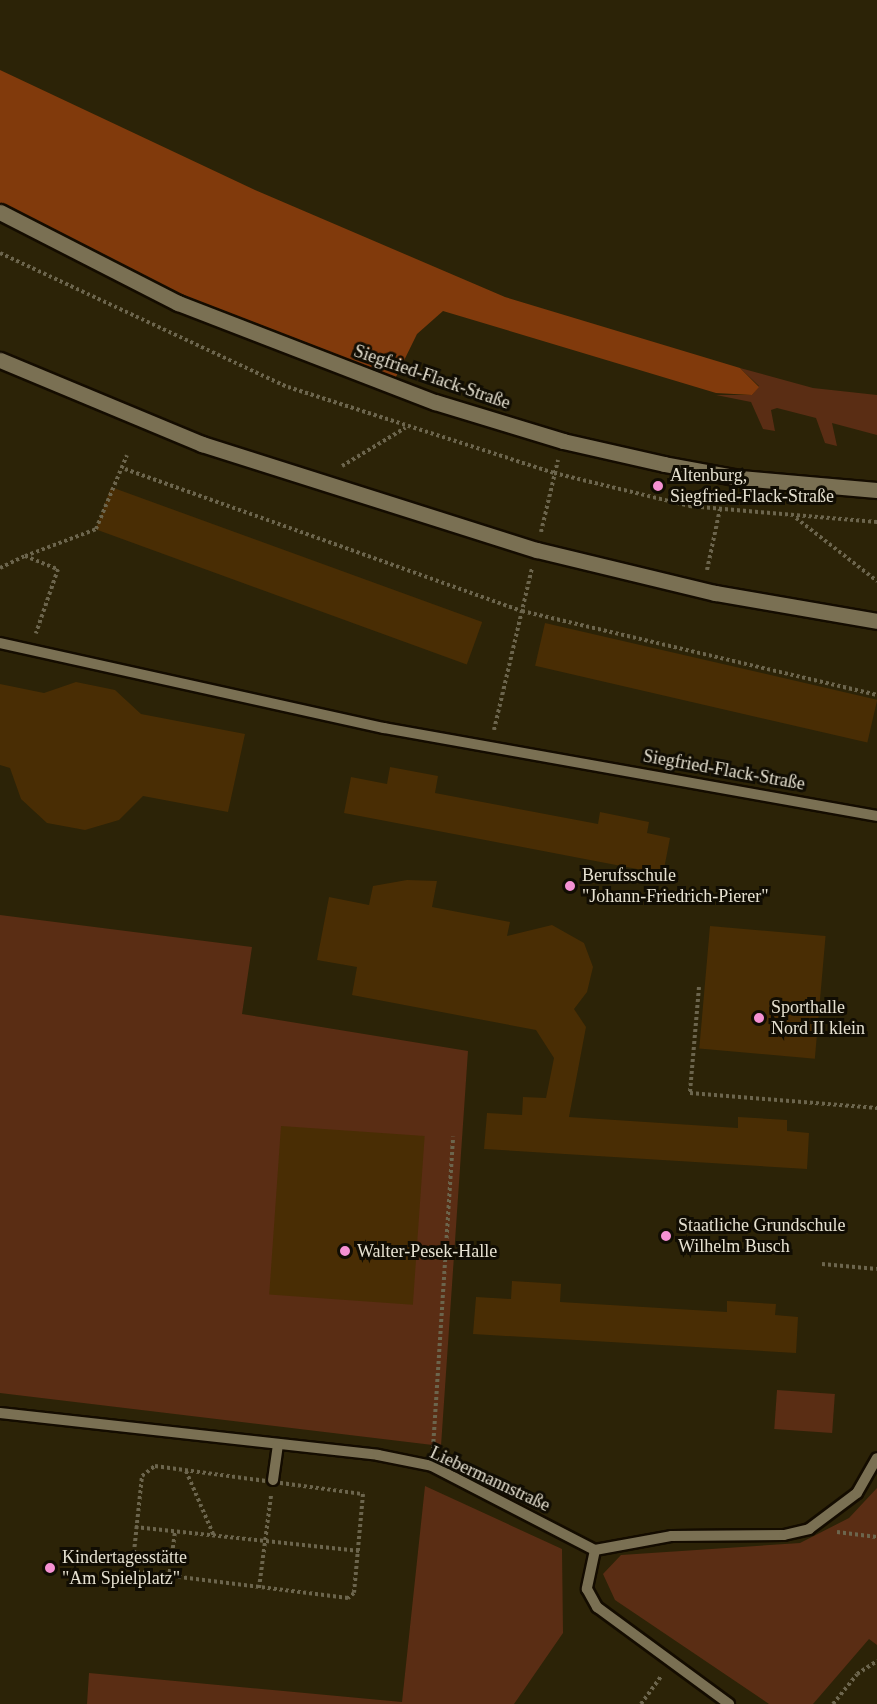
<!DOCTYPE html>
<html>
<head>
<meta charset="utf-8">
<style>
  body { margin:0 }
  #map { position:relative; width:877px; height:1704px; overflow:hidden; background:#2c2307; font-family:Georgia,serif }
  div>[style] { position:absolute }
  .green>* { inset:0; background:#5a2d14; transform-origin:0 0 }
  .forest>* { inset:0; background:#813a0c }
  .building>* { inset:0; background:#492d04; transform-origin:0 0 }
  .path>* { height:4px; margin-top:-2px; transform-origin:0; background:repeating-linear-gradient(90deg,#6c654d 0 3px,transparent 0 6px) }
  .roads { filter:drop-shadow(2px 0 #140c00) drop-shadow(-2px 0 #140c00) drop-shadow(0 2px #140c00) drop-shadow(0 -2px #140c00) }
  .service>* { height:10px; margin:-5px; padding:0 5px; transform-origin:5px; border-radius:5px; background:#7a7053 }
  .minor>* { height:15px; margin:-7.5px; padding:0 7.5px; transform-origin:7.5px; border-radius:7.5px; background:#7a7053 }
  .dots>* { width:16px; height:16px; translate:-50% -50%; box-sizing:border-box; border:3px solid #110d03; border-radius:50% }
  span { translate:-50% -50%; white-space:nowrap; text-align:center; line-height:1.15; -webkit-text-stroke:6px #110d03; paint-order:stroke }
  .street-label { font-size:18px; color:#e6e1d1 }
  .poi-label { font-size:18px; color:#e6e1d1 }
  .left { translate:0 -50%; text-align:left }
</style>
</head>
<body>
<div id="map">
  <div class="green">
    <div style="clip-path:polygon(740px 368px,813px 388px,877px 395px,877px 435px,832px 423px,837px 446px,825px 443px,816px 418px,777px 408px,771px 410px,775px 431px,763px 429px,751px 402px,716px 395px,752px 395px,759px 386px)"></div>
    <div style="clip-path:polygon(0 915px,252px 947px,242px 1014px,468px 1051px,441px 1446px,0 1393px)"></div>
    <div style="left:777px;top:1390px;width:58px;height:39px;rotate:4deg"></div>
    <div style="clip-path:polygon(425px 1486px,562px 1549px,563px 1633px,514px 1704px,87px 1704px,89px 1673px,402px 1702px)"></div>
    <div style="clip-path:polygon(877px 1488px,877px 1645px,869px 1639px,813px 1704px,769px 1704px,615px 1600px,603px 1574px,621px 1555px,800px 1543px,849px 1518px)"></div>
  </div>
  <div class="forest">
    <div style="clip-path:polygon(0 70px,255px 190px,505px 297px,740px 368px,759px 387px,752px 395px,716px 393px,443px 311px,417px 334px,392px 385px,178px 303px,0 212px)"></div>
  </div>
  <div class="building">
    <div style="left:111px;top:487px;width:395px;height:45px;rotate:20deg"></div>
    <div style="left:545px;top:623px;width:341px;height:44px;rotate:13deg"></div>
    <div style="clip-path:polygon(76px 682px,115px 690px,141px 714px,245px 734px,228px 812px,143px 796px,119px 820px,85px 830px,47px 823px,21px 799px,10px 768px,0 765px,0 684px,44px 693px)"></div>
    <div style="clip-path:polygon(390px 767px,438px 776px,435px 793px,598px 824px,600px 812px,649px 822px,647px 833px,670px 838px,663px 874px,344px 813px,351px 777px,387px 784px)"></div>
    <div style="clip-path:polygon(407px 880px,437px 881px,432px 907px,510px 922px,507px 936px,552px 925px,584px 943px,593px 967px,587px 992px,574px 1009px,586px 1027px,569px 1117px,738px 1128px,738px 1117px,787px 1120px,787px 1131px,809px 1133px,807px 1169px,484px 1149px,487px 1113px,522px 1115px,523px 1097px,546px 1098px,554px 1058px,536px 1030px,352px 995px,357px 967px,317px 960px,329px 897px,369px 905px,373px 886px)"></div>
    <div style="left:710px;top:926px;width:116px;height:123px;rotate:5deg"></div>
    <div style="left:281px;top:1126px;width:144px;height:169px;rotate:4deg"></div>
    <div style="clip-path:polygon(512px 1281px,561px 1284px,560px 1302px,727px 1312px,727px 1301px,776px 1304px,775px 1315px,798px 1317px,796px 1353px,473px 1334px,476px 1297px,511px 1299px)"></div>
  </div>
  <div class="path">
    <div style="left:0;top:253px;width:318px;rotate:25deg"></div>
    <div style="left:288px;top:387px;width:280px;rotate:17.9deg"></div>
    <div style="left:554px;top:473px;width:139px;rotate:13.7deg"></div>
    <div style="left:689px;top:506px;width:189px;rotate:4.9deg"></div>
    <div style="left:342px;top:466px;width:74px;rotate:-31.1deg"></div>
    <div style="left:125px;top:469px;width:422px;rotate:19.7deg"></div>
    <div style="left:522px;top:611px;width:365px;rotate:13.3deg"></div>
    <div style="left:796px;top:518px;width:103px;rotate:37.9deg"></div>
    <div style="left:541px;top:532px;width:74px;rotate:-76.7deg"></div>
    <div style="left:25px;top:556px;width:76px;rotate:-20.8deg"></div>
    <div style="left:96px;top:529px;width:80px;rotate:-67.3deg"></div>
    <div style="left:0;top:568px;width:28px;rotate:-26deg"></div>
    <div style="left:25px;top:556px;width:35px;rotate:22deg"></div>
    <div style="left:58px;top:569px;width:68px;rotate:109deg"></div>
    <div style="left:707px;top:570px;width:62px;rotate:-78deg"></div>
    <div style="left:494px;top:730px;width:166px;rotate:-76.8deg"></div>
    <div style="left:699px;top:987px;width:106px;rotate:94.9deg"></div>
    <div style="left:690px;top:1093px;width:188px;rotate:4.6deg"></div>
    <div style="left:822px;top:1264px;width:55px;rotate:5.2deg"></div>
    <div style="left:433px;top:1448px;width:312px;rotate:-86.3deg"></div>
    <div style="left:155px;top:1466px;width:210px;rotate:7.7deg"></div>
    <div style="left:363px;top:1494px;width:99px;rotate:95.2deg"></div>
    <div style="left:354px;top:1593px;width:8px;rotate:140deg"></div>
    <div style="left:348px;top:1598px;width:218px;rotate:-172.9deg"></div>
    <div style="left:132px;top:1571px;width:96px;rotate:-84deg"></div>
    <div style="left:142px;top:1476px;width:16px;rotate:-38deg"></div>
    <div style="left:186px;top:1471px;width:71px;rotate:66.7deg"></div>
    <div style="left:135px;top:1527px;width:226px;rotate:6.1deg"></div>
    <div style="left:837px;top:1532px;width:40px;rotate:7.1deg"></div>
    <div style="left:169px;top:1578px;width:47px;rotate:-82.7deg"></div>
    <div style="left:259px;top:1588px;width:93px;rotate:-82.6deg"></div>
    <div style="left:641px;top:1704px;width:34px;rotate:-54deg"></div>
    <div style="left:833px;top:1704px;width:38px;rotate:-51deg"></div>
    <div style="left:857px;top:1674px;width:24px;rotate:-33deg"></div>
  </div>
  <div class="roads">
    <div class="service">
      <div style="left:0;top:643px;width:393px;rotate:12.5deg"></div>
      <div style="left:384px;top:728px;width:501px;rotate:10.12deg"></div>
      <div style="left:0;top:1413px;width:380px;rotate:6.3deg"></div>
      <div style="left:378px;top:1455px;width:55px;rotate:11.5deg"></div>
      <div style="left:432px;top:1466px;width:183px;rotate:27.3deg"></div>
      <div style="left:273px;top:1480px;width:36px;rotate:-82deg"></div>
      <div style="left:595px;top:1550px;width:77px;rotate:-10.4deg"></div>
      <div style="left:671px;top:1536px;width:113px;rotate:-0.5deg"></div>
      <div style="left:784px;top:1535px;width:26px;rotate:-13deg"></div>
      <div style="left:809px;top:1529px;width:60px;rotate:-36.9deg"></div>
      <div style="left:857px;top:1493px;width:40px;rotate:-60.3deg"></div>
      <div style="left:595px;top:1550px;width:40px;rotate:102deg"></div>
      <div style="left:587px;top:1589px;width:21px;rotate:61deg"></div>
      <div style="left:597px;top:1607px;width:164px;rotate:36.3deg"></div>
    </div>
    <div class="minor">
      <div style="left:0;top:212px;width:200px;rotate:27.1deg"></div>
      <div style="left:178px;top:303px;width:275px;rotate:21.1deg"></div>
      <div style="left:435px;top:402px;width:134px;rotate:16.9deg"></div>
      <div style="left:563px;top:441px;width:104px;rotate:12.8deg"></div>
      <div style="left:664px;top:464px;width:76px;rotate:10.6deg"></div>
      <div style="left:739px;top:478px;width:139px;rotate:5deg"></div>
      <div style="left:0;top:360px;width:219px;rotate:22.6deg"></div>
      <div style="left:202px;top:444px;width:351px;rotate:17.6deg"></div>
      <div style="left:537px;top:550px;width:183px;rotate:13.6deg"></div>
      <div style="left:715px;top:593px;width:164px;rotate:9.8deg"></div>
    </div>
  </div>
  <div class="dots">
    <div style="left:658px;top:486px;background:#f591d3"></div>
    <div style="left:570px;top:886px;background:#f591d3"></div>
    <div style="left:759px;top:1018px;background:#f591d3"></div>
    <div style="left:666px;top:1236px;background:#f591d3"></div>
    <div style="left:345px;top:1251px;background:#f591d3"></div>
    <div style="left:50px;top:1568px;background:#f591d3"></div>
  </div>
  <div class="street-label">
    <span style="left:432px;top:377px;rotate:19deg">Siegfried-Flack-Straße</span>
    <span style="left:724px;top:770px;rotate:10deg">Siegfried-Flack-Straße</span>
    <span style="left:490px;top:1479px;rotate:25deg">Liebermannstraße</span>
  </div>
  <div class="poi-label">
    <span class="left" style="left:670px;top:486px">Altenburg,<br>Siegfried-Flack-Straße</span>
    <span class="left" style="left:582px;top:886px">Berufsschule<br>"Johann-Friedrich-Pierer"</span>
    <span class="left" style="left:771px;top:1018px">Sporthalle<br>Nord II klein</span>
    <span class="left" style="left:678px;top:1236px">Staatliche Grundschule<br>Wilhelm Busch</span>
    <span class="left" style="left:357px;top:1251px">Walter-Pesek-Halle</span>
    <span class="left" style="left:62px;top:1568px">Kindertagesstätte<br>"Am Spielplatz"</span>
  </div>
</div>
</body>
</html>
